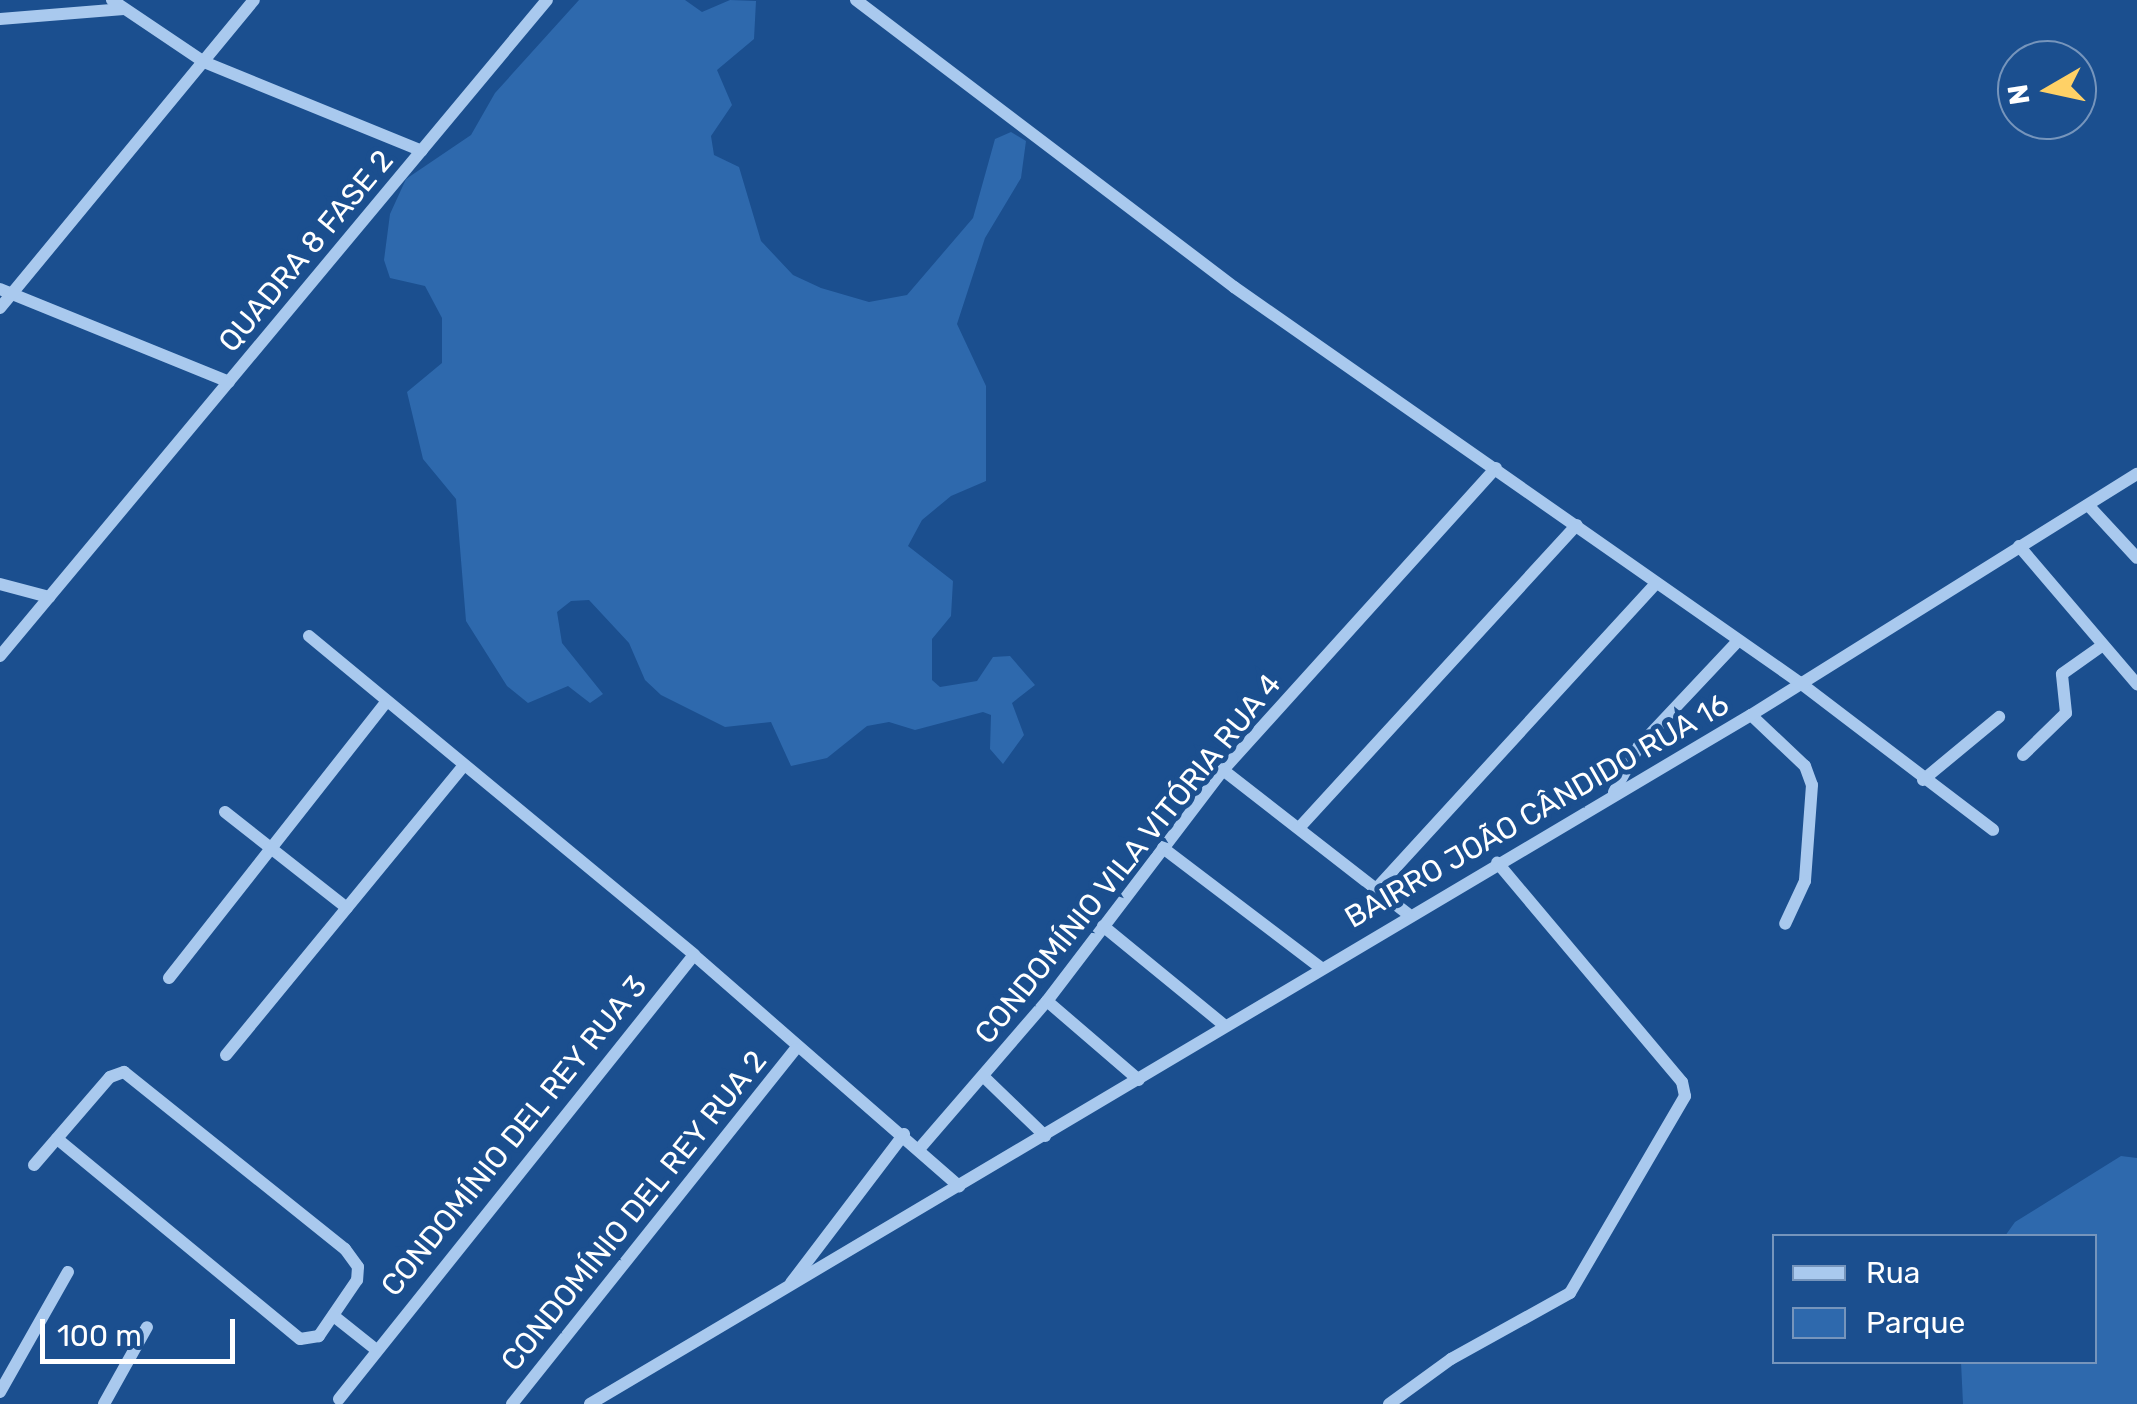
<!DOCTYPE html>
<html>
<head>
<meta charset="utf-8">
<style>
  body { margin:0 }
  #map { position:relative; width:2137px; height:1404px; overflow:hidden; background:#1b4f8f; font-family:Rubik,sans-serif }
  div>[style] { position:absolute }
  .green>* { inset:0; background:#2e69ad }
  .minor>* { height:12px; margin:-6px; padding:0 6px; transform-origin:6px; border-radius:6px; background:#a9c9ee }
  span { translate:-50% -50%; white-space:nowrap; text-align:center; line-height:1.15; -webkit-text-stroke:10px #1b4f8f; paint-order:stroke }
  .street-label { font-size:30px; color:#fff }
  .legend { position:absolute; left:1772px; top:1234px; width:325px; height:130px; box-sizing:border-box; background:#1b4f8f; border:2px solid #7695bc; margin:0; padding:12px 18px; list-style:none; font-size:30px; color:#fff }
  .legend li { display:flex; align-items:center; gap:20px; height:50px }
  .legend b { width:50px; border:2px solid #7695bc }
  .north { position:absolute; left:1997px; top:40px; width:100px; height:100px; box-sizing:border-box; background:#1b4f8f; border:2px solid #7695bc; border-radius:50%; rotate:261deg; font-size:28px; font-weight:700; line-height:40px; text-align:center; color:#fff }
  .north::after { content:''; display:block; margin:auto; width:35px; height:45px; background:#ffd166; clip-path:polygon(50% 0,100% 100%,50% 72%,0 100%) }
  .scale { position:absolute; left:40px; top:1319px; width:195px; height:45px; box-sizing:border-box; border:5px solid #fff; border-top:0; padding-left:12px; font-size:30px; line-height:35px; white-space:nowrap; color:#fff; -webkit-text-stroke:8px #1b4f8f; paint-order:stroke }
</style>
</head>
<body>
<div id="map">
  <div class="green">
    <div style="clip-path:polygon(579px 0,685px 0,702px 12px,730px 0,756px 1px,754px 39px,717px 70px,732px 105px,711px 136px,714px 155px,739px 167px,761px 241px,793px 275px,821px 288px,869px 302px,907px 295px,973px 218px,995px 139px,1011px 132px,1026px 141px,1021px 178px,985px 238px,957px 324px,986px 386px,986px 481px,951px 496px,922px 520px,908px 546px,953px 581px,951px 616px,932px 639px,932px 680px,940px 687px,977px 681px,993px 657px,1010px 656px,1035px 685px,1012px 703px,1024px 735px,1003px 764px,990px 749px,991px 715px,983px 712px,915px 730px,889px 722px,867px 726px,827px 758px,791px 766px,771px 722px,725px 727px,661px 695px,645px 680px,629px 643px,589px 600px,571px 601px,557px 612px,562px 643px,603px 694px,590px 703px,568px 686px,528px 703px,507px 686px,466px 621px,456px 499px,423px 459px,407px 392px,442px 363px,442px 318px,425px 286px,390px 278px,384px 260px,390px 214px,406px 179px,471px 135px,495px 93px)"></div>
    <div style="clip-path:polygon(2121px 1156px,2137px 1158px,2137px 1404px,1963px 1404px,1961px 1362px,2094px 1362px,2094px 1236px,2005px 1236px,2015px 1222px)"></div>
  </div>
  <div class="minor">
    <div style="left:112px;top:0;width:111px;rotate:34deg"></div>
    <div style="left:204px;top:62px;width:235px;rotate:22.2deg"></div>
    <div style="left:856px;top:0;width:475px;rotate:37.2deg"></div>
    <div style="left:1234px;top:287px;width:689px;rotate:34.96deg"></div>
    <div style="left:1799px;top:682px;width:244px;rotate:37.3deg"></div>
    <div style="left:0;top:19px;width:124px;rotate:-4.6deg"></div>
    <div style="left:0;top:289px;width:247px;rotate:22.1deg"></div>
    <div style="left:0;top:308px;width:399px;rotate:-50.5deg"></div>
    <div style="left:2088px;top:505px;width:72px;rotate:47.2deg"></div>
    <div style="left:2019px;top:546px;width:182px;rotate:49.5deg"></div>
    <div style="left:0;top:584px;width:51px;rotate:14.9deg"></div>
    <div style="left:309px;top:636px;width:500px;rotate:39.6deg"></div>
    <div style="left:694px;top:955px;width:352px;rotate:41.1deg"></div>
    <div style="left:0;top:656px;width:854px;rotate:-50.18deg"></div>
    <div style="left:1751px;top:715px;width:74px;rotate:43.4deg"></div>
    <div style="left:1805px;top:766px;width:20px;rotate:70deg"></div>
    <div style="left:1812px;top:785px;width:96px;rotate:94.2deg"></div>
    <div style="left:1805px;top:881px;width:47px;rotate:114.9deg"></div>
    <div style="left:2023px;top:755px;width:60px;rotate:-44.3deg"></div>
    <div style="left:2066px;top:713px;width:39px;rotate:-96deg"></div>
    <div style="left:2062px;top:674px;width:50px;rotate:-35.3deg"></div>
    <div style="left:1223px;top:770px;width:234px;rotate:37.9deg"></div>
    <div style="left:1923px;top:780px;width:99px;rotate:-39.7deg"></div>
    <div style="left:1614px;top:792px;width:52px;rotate:-61.5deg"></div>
    <div style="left:1639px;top:746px;width:143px;rotate:-46.7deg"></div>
    <div style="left:225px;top:812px;width:155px;rotate:38.2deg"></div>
    <div style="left:1299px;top:828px;width:411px;rotate:-47.5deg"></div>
    <div style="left:1163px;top:848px;width:197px;rotate:37.2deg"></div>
    <div style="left:1376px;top:889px;width:415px;rotate:-47.5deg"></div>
    <div style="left:1103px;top:926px;width:156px;rotate:39.3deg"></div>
    <div style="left:169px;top:978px;width:352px;rotate:-51.8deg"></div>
    <div style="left:1047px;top:1001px;width:121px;rotate:40.7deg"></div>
    <div style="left:226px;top:1055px;width:375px;rotate:-50.6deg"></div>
    <div style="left:984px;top:1077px;width:85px;rotate:44deg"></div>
    <div style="left:920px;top:1148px;width:194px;rotate:-49.2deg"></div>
    <div style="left:1047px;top:1001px;width:290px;rotate:-52.7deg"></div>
    <div style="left:1223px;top:770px;width:407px;rotate:-47.9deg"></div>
    <div style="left:34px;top:1165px;width:116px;rotate:-49.2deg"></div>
    <div style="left:110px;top:1077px;width:15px;rotate:-20deg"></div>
    <div style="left:124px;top:1072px;width:283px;rotate:38.7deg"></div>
    <div style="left:345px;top:1249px;width:22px;rotate:54deg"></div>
    <div style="left:358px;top:1267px;width:13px;rotate:94deg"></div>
    <div style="left:357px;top:1280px;width:68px;rotate:124.2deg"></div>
    <div style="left:319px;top:1336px;width:19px;rotate:171deg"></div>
    <div style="left:300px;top:1339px;width:315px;rotate:-140.5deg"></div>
    <div style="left:791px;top:1283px;width:187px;rotate:-52.8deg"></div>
    <div style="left:335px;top:1317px;width:50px;rotate:38.5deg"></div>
    <div style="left:0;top:1392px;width:138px;rotate:-60.5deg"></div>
    <div style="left:339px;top:1399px;width:568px;rotate:-51.36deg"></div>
    <div style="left:104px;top:1404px;width:88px;rotate:-60.8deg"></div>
    <div style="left:512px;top:1404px;width:454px;rotate:-51.4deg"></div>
    <div style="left:590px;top:1404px;width:1350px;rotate:-30.69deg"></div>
    <div style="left:1751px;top:715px;width:455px;rotate:-32deg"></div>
    <div style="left:1389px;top:1404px;width:77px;rotate:-36deg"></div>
    <div style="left:1451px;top:1359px;width:136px;rotate:-29deg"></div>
    <div style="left:1570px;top:1293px;width:228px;rotate:-59.7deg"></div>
    <div style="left:1685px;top:1096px;width:14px;rotate:-102deg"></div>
    <div style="left:1682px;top:1082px;width:287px;rotate:-130.1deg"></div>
  </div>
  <div class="street-label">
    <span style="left:306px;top:251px;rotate:-50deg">QUADRA 8 FASE 2</span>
    <span style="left:1537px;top:811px;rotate:-30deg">BAIRRO JOÃO CÂNDIDO RUA 16</span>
    <span style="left:1128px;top:859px;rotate:-51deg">CONDOMÍNIO VILA VITÓRIA RUA 4</span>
    <span style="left:514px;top:1136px;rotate:-51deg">CONDOMÍNIO DEL REY RUA 3</span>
    <span style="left:634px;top:1211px;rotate:-51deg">CONDOMÍNIO DEL REY RUA 2</span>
  </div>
  <ul class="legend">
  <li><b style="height:12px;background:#a9c9ee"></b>Rua</li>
  <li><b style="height:28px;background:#2e69ad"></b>Parque</li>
  </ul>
  <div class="north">N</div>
  <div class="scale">100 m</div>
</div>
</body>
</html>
